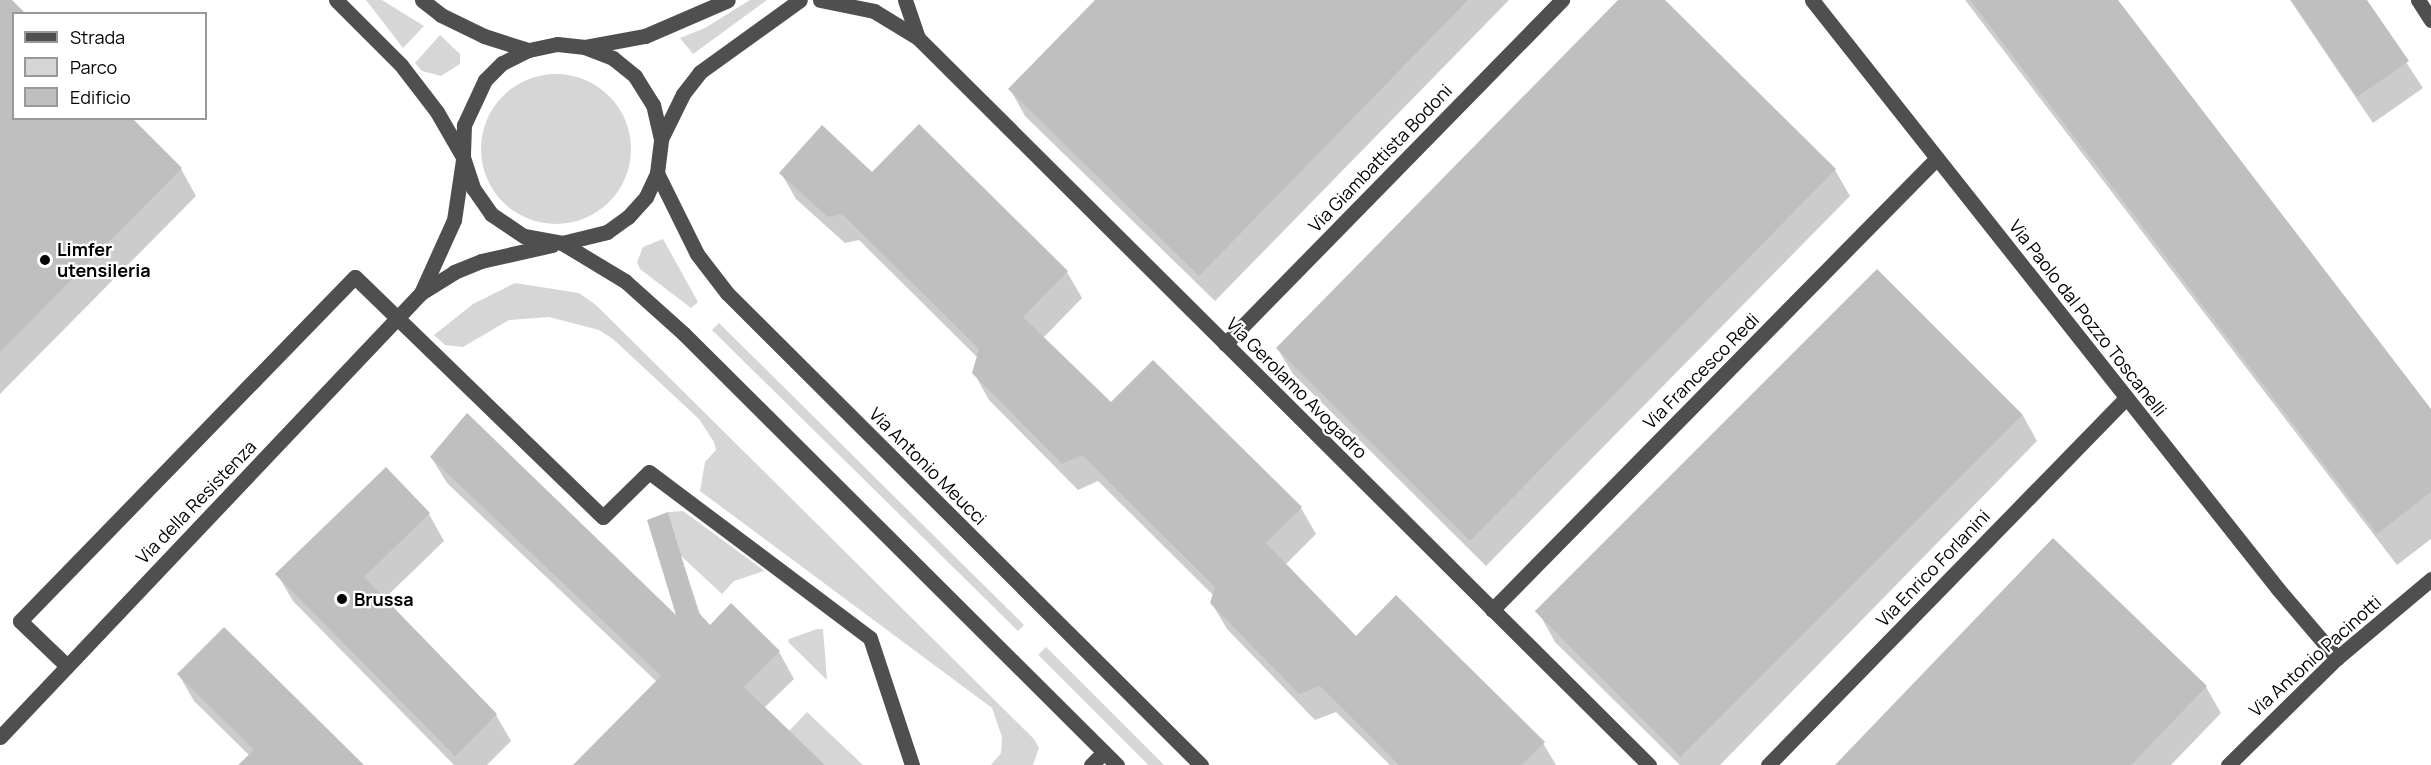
<!DOCTYPE html>
<html>
<head>
<meta charset="utf-8">
<style>
  body { margin:0 }
  #map { position:relative; width:2431px; height:765px; overflow:hidden; background:#fff; font-family:Manrope,sans-serif }
  div>[style] { position:absolute }
  .green>* { inset:0; background:#d6d6d6; transform-origin:0 0 }
  .round { border-radius:50% }
  .shadow>* { inset:0; background:#0003 }
  .building>* { inset:0; background:#bfbfbf; transform-origin:0 0 }
  .minor>* { height:15px; margin:-7.5px; padding:0 7.5px; transform-origin:7.5px; border-radius:7.5px; background:#4f4f4f }
  .dots>* { width:16px; height:16px; translate:-50% -50%; box-sizing:border-box; border:3px solid #fff; border-radius:50% }
  span { translate:-50% -50%; white-space:nowrap; text-align:center; line-height:1.15; -webkit-text-stroke:4.5px #fff; paint-order:stroke }
  .street-label { font-size:18px; color:#000 }
  .poi-label { font-size:18px; color:#000; font-weight:700 }
  .left { translate:0 -50%; text-align:left }
  .legend { position:absolute; left:12px; top:12px; width:195px; height:108px; box-sizing:border-box; background:#fff; border:2px solid #999; margin:0; padding:8px 10px; list-style:none; font-size:18px; color:#000 }
  .legend li { display:flex; align-items:center; gap:12px; height:30px }
  .legend b { width:30px; border:2px solid #999 }
</style>
</head>
<body>
<div id="map">
  <div class="green">
    <div style="clip-path:polygon(366px 0,382px 0,424px 26px,403px 48px)"></div>
    <div style="clip-path:polygon(750px 0,767px 0,693px 54px,680px 38px,705px 28px)"></div>
    <div style="clip-path:polygon(440px 35px,460px 54px,460px 64px,441px 76px,422px 71px,415px 63px)"></div>
    <div class="round" style="left:481px;top:74px;width:150px;height:150px"></div>
    <div style="clip-path:polygon(663px 239px,698px 302px,691px 308px,640px 269px,637px 262px,643px 247px)"></div>
    <div style="clip-path:polygon(515px 283px,579px 293px,596px 305px,1034px 739px,1039px 748px,1033px 765px,991px 765px,1001px 753px,1002px 737px,992px 708px,700px 491px,705px 462px,716px 450px,714px 442px,699px 419px,613px 339px,599px 330px,549px 317px,509px 320px,463px 347px,445px 345px,434px 335px,473px 304px)"></div>
    <div style="clip-path:polygon(719px 323px,1024px 625px,1018px 631px,712px 330px)"></div>
    <div style="clip-path:polygon(683px 511px,762px 569px,764px 571px,734px 581px,722px 594px,680px 555px,668px 512px)"></div>
    <div style="clip-path:polygon(817px 629px,823px 629px,827px 680px,788px 642px,789px 639px)"></div>
    <div style="left:1046px;top:647px;width:168px;height:11px;rotate:45deg"></div>
    <div style="clip-path:polygon(807px 712px,863px 765px,825px 765px,789px 731px)"></div>
  </div>
  <div class="shadow">
    <div style="clip-path:polygon(0 0,10px 0,14px 14px,14px 118px,181px 169px,196px 196px,0 394px)"></div>
    <div style="clip-path:polygon(1097px 0,1509px 0,1215px 301px,1025px 116px,1010px 89px)"></div>
    <div style="clip-path:polygon(1620px 0,1663px 0,1835px 170px,1850px 196px,1486px 566px,1293px 374px,1277px 348px)"></div>
    <div style="clip-path:polygon(1965px 0,2117px 0,2431px 412px,2431px 539px,2397px 565px)"></div>
    <div style="clip-path:polygon(2290px 0,2365px 0,2423px 88px,2373px 123px)"></div>
    <div style="clip-path:polygon(781px 173px,872px 174px,1067px 272px,1082px 298px,1043px 338px,1112px 404px,1301px 508px,1316px 534px,1285px 565px,1356px 638px,1543px 743px,1556px 765px,1390px 765px,1336px 712px,1315px 720px,1227px 629px,1211px 602px,1214px 596px,1098px 481px,1078px 490px,989px 400px,974px 373px,978px 358px,859px 240px,845px 243px,796px 199px)"></div>
    <div style="clip-path:polygon(2022px 414px,2037px 441px,1720px 765px,1680px 765px,1555px 642px,1540px 615px)"></div>
    <div style="clip-path:polygon(431px 457px,681px 622px,667px 514px,701px 617px,710px 628px,731px 606px,779px 652px,794px 679px,764px 708px,823px 765px,576px 765px,657px 682px,447px 483px)"></div>
    <div style="clip-path:polygon(386px 469px,429px 514px,444px 541px,384px 599px,496px 715px,511px 741px,487px 765px,454px 765px,293px 601px,277px 574px)"></div>
    <div style="clip-path:polygon(179px 675px,362px 765px,240px 765px,250px 756px,194px 701px)"></div>
    <div style="clip-path:polygon(2206px 687px,2221px 713px,2171px 765px,1837px 765px)"></div>
  </div>
  <div class="building">
    <div style="clip-path:polygon(0 0,12px 0,26px 14px,14px 14px,14px 118px,132px 118px,182px 168px,0 352px)"></div>
    <div style="clip-path:polygon(1095px 0,1468px 0,1199px 276px,1008px 89px)"></div>
    <div style="clip-path:polygon(1618px 0,1665px 0,1836px 169px,1470px 541px,1276px 348px)"></div>
    <div style="clip-path:polygon(1970px 0,2118px 0,2431px 409px,2431px 492px,2377px 534px)"></div>
    <div style="clip-path:polygon(2291px 0,2367px 0,2409px 61px,2357px 97px)"></div>
    <div style="clip-path:polygon(919px 124px,1068px 271px,1023px 317px,1111px 402px,1153px 360px,1302px 507px,1266px 543px,1356px 636px,1396px 595px,1545px 742px,1522px 765px,1399px 765px,1320px 686px,1299px 694px,1210px 603px,1215px 587px,1082px 455px,1062px 464px,972px 373px,979px 349px,842px 214px,828px 217px,779px 173px,822px 125px,872px 172px)"></div>
    <div style="left:1877px;top:269px;width:206px;height:484px;rotate:45deg"></div>
    <div style="clip-path:polygon(467px 413px,676px 615px,647px 520px,668px 512px,698px 612px,710px 625px,731px 603px,780px 651px,744px 687px,825px 765px,573px 765px,661px 676px,430px 457px)"></div>
    <div style="clip-path:polygon(386px 467px,430px 513px,364px 577px,497px 714px,455px 756px,275px 574px)"></div>
    <div style="clip-path:polygon(2053px 538px,2207px 686px,2131px 765px,1835px 765px)"></div>
    <div style="clip-path:polygon(224px 627px,364px 765px,238px 765px,254px 750px,177px 674px)"></div>
  </div>
  <div class="minor">
    <div style="left:336px;top:0;width:92px;rotate:45deg"></div>
    <div style="left:401px;top:65px;width:59px;rotate:52.5deg"></div>
    <div style="left:437px;top:112px;width:52px;rotate:60deg"></div>
    <div style="left:422px;top:0;width:24px;rotate:38deg"></div>
    <div style="left:441px;top:15px;width:48px;rotate:26deg"></div>
    <div style="left:484px;top:36px;width:46px;rotate:17.7deg"></div>
    <div style="left:820px;top:0;width:55px;rotate:11.5deg"></div>
    <div style="left:874px;top:11px;width:52px;rotate:31.5deg"></div>
    <div style="left:918px;top:38px;width:1031px;rotate:44.84deg"></div>
    <div style="left:905px;top:0;width:40px;rotate:71.1deg"></div>
    <div style="left:1812px;top:0;width:751px;rotate:51.65deg"></div>
    <div style="left:2278px;top:589px;width:91px;rotate:49.5deg"></div>
    <div style="left:2418px;top:0;width:24px;rotate:57deg"></div>
    <div style="left:585px;top:47px;width:61px;rotate:-10.4deg"></div>
    <div style="left:645px;top:36px;width:90px;rotate:-23.4deg"></div>
    <div style="left:661px;top:139px;width:35px;rotate:-103deg"></div>
    <div style="left:653px;top:105px;width:34px;rotate:-122deg"></div>
    <div style="left:635px;top:76px;width:28px;rotate:-141deg"></div>
    <div style="left:613px;top:58px;width:30px;rotate:-159deg"></div>
    <div style="left:585px;top:47px;width:28px;rotate:-174deg"></div>
    <div style="left:557px;top:44px;width:30px;rotate:168deg"></div>
    <div style="left:528px;top:50px;width:29px;rotate:153deg"></div>
    <div style="left:502px;top:63px;width:24px;rotate:135deg"></div>
    <div style="left:485px;top:80px;width:50px;rotate:115deg"></div>
    <div style="left:464px;top:125px;width:32px;rotate:92deg"></div>
    <div style="left:463px;top:157px;width:33px;rotate:72deg"></div>
    <div style="left:473px;top:188px;width:32px;rotate:55deg"></div>
    <div style="left:491px;top:214px;width:40px;rotate:34deg"></div>
    <div style="left:524px;top:236px;width:39px;rotate:10deg"></div>
    <div style="left:562px;top:243px;width:46px;rotate:-13.7deg"></div>
    <div style="left:607px;top:232px;width:26px;rotate:-36deg"></div>
    <div style="left:628px;top:217px;width:27px;rotate:-48deg"></div>
    <div style="left:646px;top:197px;width:26px;rotate:-65deg"></div>
    <div style="left:657px;top:173px;width:34px;rotate:-83deg"></div>
    <div style="left:661px;top:139px;width:50px;rotate:-63.9deg"></div>
    <div style="left:683px;top:94px;width:28px;rotate:-52deg"></div>
    <div style="left:700px;top:72px;width:123px;rotate:-35.8deg"></div>
    <div style="left:657px;top:173px;width:90px;rotate:63.7deg"></div>
    <div style="left:697px;top:254px;width:49px;rotate:52.4deg"></div>
    <div style="left:727px;top:293px;width:669px;rotate:44.88deg"></div>
    <div style="left:562px;top:243px;width:74px;rotate:31.1deg"></div>
    <div style="left:625px;top:281px;width:79px;rotate:41.9deg"></div>
    <div style="left:684px;top:334px;width:611px;rotate:44.87deg"></div>
    <div style="left:421px;top:293px;width:80px;rotate:-65.7deg"></div>
    <div style="left:454px;top:220px;width:61px;rotate:-81.5deg"></div>
    <div style="left:1225px;top:344px;width:482px;rotate:-45.6deg"></div>
    <div style="left:1492px;top:610px;width:634px;rotate:-45.45deg"></div>
    <div style="left:67px;top:666px;width:65px;rotate:-136.2deg"></div>
    <div style="left:20px;top:621px;width:480px;rotate:-45.8deg"></div>
    <div style="left:355px;top:277px;width:345px;rotate:44.1deg"></div>
    <div style="left:603px;top:517px;width:64px;rotate:-44.4deg"></div>
    <div style="left:649px;top:472px;width:276px;rotate:36.9deg"></div>
    <div style="left:870px;top:638px;width:134px;rotate:71.7deg"></div>
    <div style="left:0;top:737px;width:612px;rotate:-46.52deg"></div>
    <div style="left:421px;top:293px;width:39px;rotate:-32deg"></div>
    <div style="left:454px;top:272px;width:29px;rotate:-22deg"></div>
    <div style="left:481px;top:261px;width:73px;rotate:-12.7deg"></div>
    <div style="left:1091px;top:765px;width:18px;rotate:-45deg"></div>
    <div style="left:1768px;top:765px;width:513px;rotate:-45.71deg"></div>
    <div style="left:2228px;top:765px;width:153px;rotate:-44.5deg"></div>
    <div style="left:2337px;top:658px;width:123px;rotate:-40deg"></div>
  </div>
  <div class="dots">
    <div style="left:45px;top:260px;background:#000"></div>
    <div style="left:342px;top:599px;background:#000"></div>
  </div>
  <div class="street-label">
    <span style="left:1380px;top:158px;rotate:-46deg">Via Giambattista Bodoni</span>
    <span style="left:2088px;top:318px;rotate:52deg">Via Paolo dal Pozzo Toscanelli</span>
    <span style="left:1701px;top:371px;rotate:-45deg">Via Francesco Redi</span>
    <span style="left:1297px;top:388px;rotate:45deg">Via Gerolamo Avogadro</span>
    <span style="left:928px;top:466px;rotate:45deg">Via Antonio Meucci</span>
    <span style="left:196px;top:502px;rotate:-46deg">Via della Resistenza</span>
    <span style="left:1933px;top:568px;rotate:-46deg">Via Enrico Forlanini</span>
    <span style="left:2315px;top:656px;rotate:-42deg">Via Antonio Pacinotti</span>
  </div>
  <div class="poi-label">
    <span class="left" style="left:57px;top:260px">Limfer<br>utensileria</span>
    <span class="left" style="left:354px;top:599px">Brussa</span>
  </div>
  <ul class="legend">
  <li><b style="height:8px;background:#4f4f4f"></b>Strada</li>
  <li><b style="height:16px;background:#d6d6d6"></b>Parco</li>
  <li><b style="height:16px;background:#bfbfbf"></b>Edificio</li>
  </ul>
</div>
</body>
</html>
